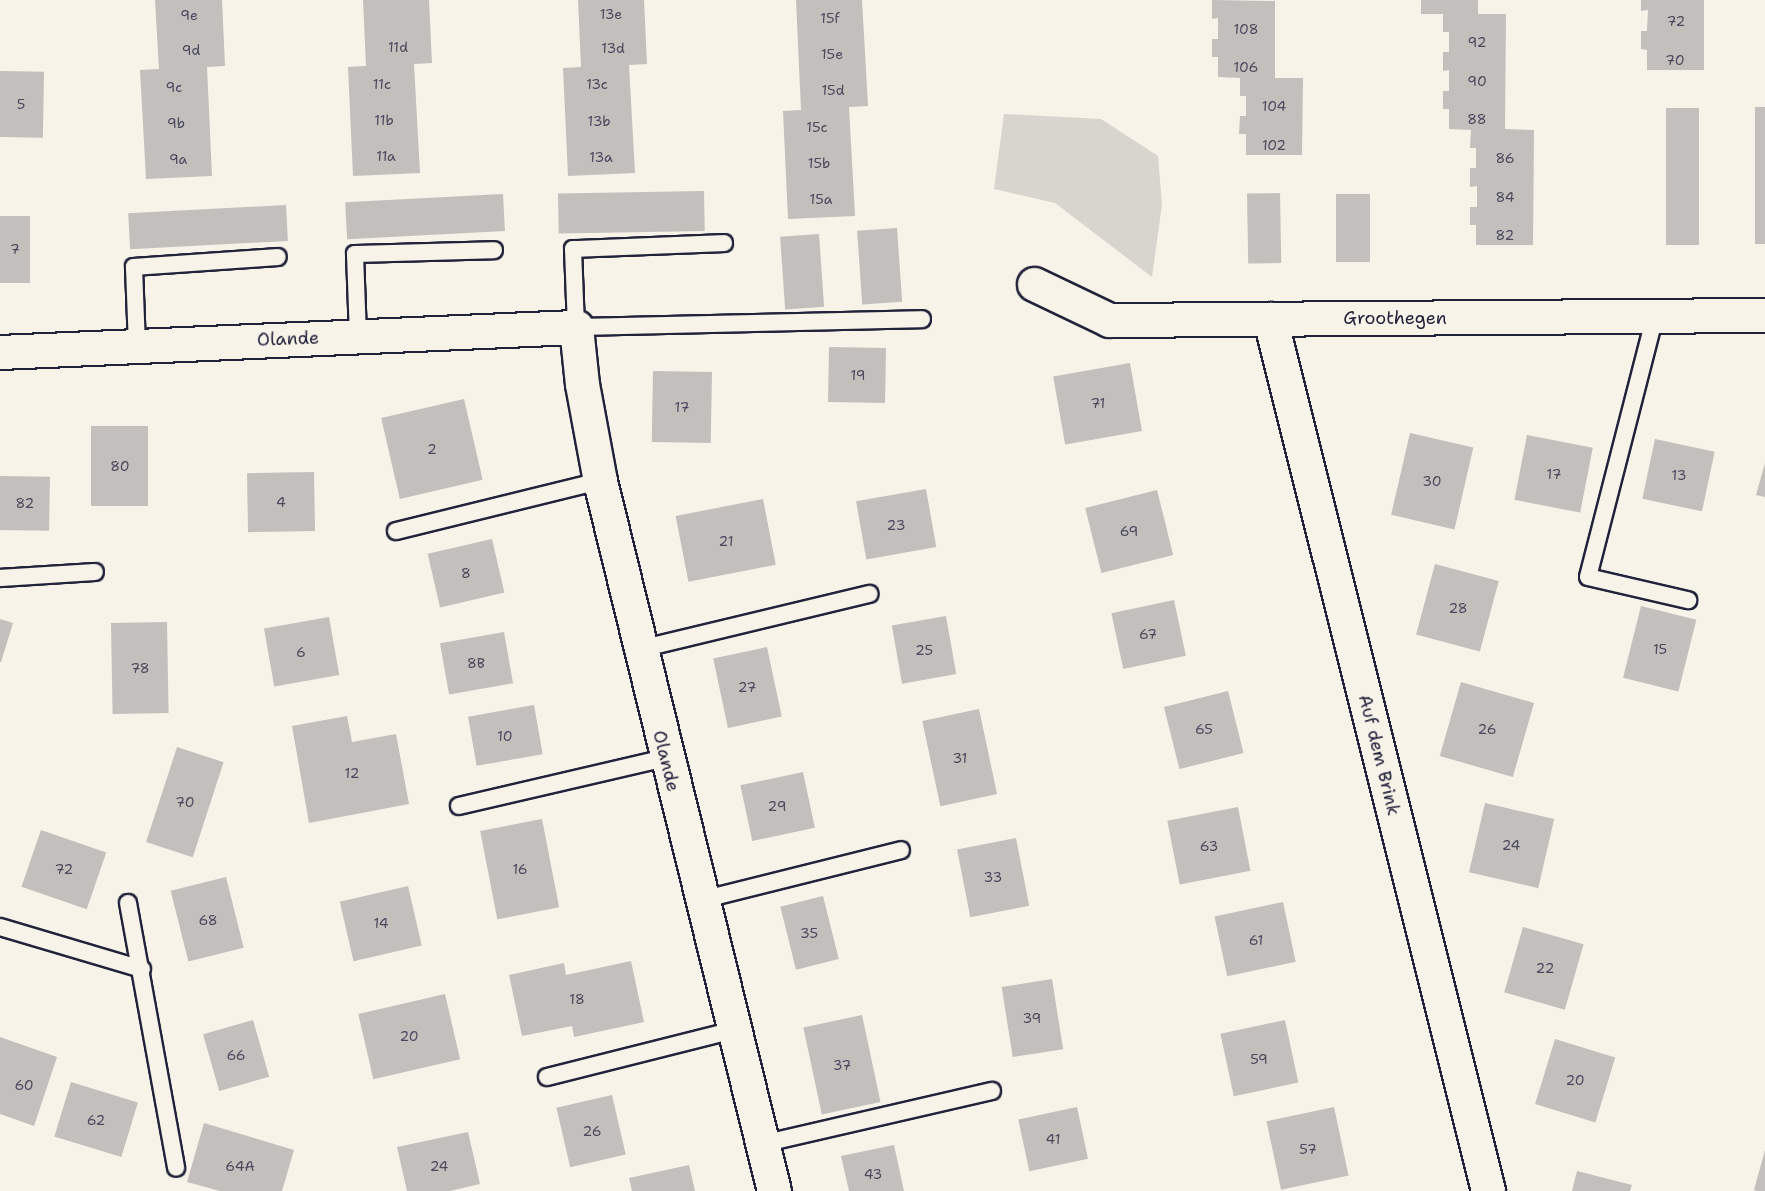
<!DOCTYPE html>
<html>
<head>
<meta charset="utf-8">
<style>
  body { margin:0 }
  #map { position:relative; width:1765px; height:1191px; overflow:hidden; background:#f7f3e8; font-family:"Shantell Sans",sans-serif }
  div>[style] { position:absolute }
  .green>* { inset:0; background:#d8d5cf }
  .building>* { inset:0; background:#c2bfbd; transform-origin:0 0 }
  .roads { filter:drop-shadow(2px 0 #22223b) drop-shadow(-2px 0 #22223b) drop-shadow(0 2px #22223b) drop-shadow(0 -2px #22223b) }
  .service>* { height:16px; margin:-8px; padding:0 8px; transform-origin:8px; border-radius:8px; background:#f7f3e8 }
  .minor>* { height:33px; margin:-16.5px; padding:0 16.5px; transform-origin:16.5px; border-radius:16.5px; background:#f7f3e8 }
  span { translate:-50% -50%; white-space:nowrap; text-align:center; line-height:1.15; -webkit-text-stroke:5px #f7f3e8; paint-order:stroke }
  .number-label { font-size:14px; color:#4a495c }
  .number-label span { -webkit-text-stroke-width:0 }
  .street-label { font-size:18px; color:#22223b }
</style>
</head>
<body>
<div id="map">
  <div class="green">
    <div style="clip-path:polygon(1004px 114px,1101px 119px,1158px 156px,1162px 204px,1152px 277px,1055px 203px,994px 189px)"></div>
  </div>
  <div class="building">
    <div style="clip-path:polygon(155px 0,222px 0,225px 66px,207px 67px,212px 176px,146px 179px,140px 70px,159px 69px)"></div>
    <div style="clip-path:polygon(363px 0,429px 0,432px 63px,414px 64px,420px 173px,353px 176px,348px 67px,366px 66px)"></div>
    <div style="clip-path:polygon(578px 0,644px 0,647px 64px,629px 65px,635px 173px,568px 176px,563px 68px,581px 67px)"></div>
    <div style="clip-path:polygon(796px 0,862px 0,868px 106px,849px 107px,855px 216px,788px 219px,783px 111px,801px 110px)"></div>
    <div style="clip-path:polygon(1212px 0,1275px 1px,1275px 78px,1303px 78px,1302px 155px,1246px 155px,1246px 134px,1239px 134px,1240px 116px,1246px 116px,1246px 96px,1240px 96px,1240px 78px,1218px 77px,1218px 57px,1212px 57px,1212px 39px,1218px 39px,1218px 18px,1212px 19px)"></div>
    <div style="clip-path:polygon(1421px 0,1478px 0,1478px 14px,1506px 14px,1505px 129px,1534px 130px,1533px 245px,1476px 245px,1476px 225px,1470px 225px,1470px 207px,1477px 207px,1477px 186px,1470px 187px,1470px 168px,1476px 168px,1476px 148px,1470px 148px,1471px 130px,1449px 129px,1449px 109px,1443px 109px,1443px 91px,1449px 91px,1449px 70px,1443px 71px,1443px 52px,1449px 52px,1449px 32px,1443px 32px,1443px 14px,1421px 14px)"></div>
    <div style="clip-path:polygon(1641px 0,1704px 0,1704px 70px,1647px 70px,1647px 50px,1641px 49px,1641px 31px,1647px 31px,1648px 10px,1641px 11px)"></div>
    <div style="left:0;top:71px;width:44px;height:66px;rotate:1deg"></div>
    <div style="left:1755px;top:107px;width:10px;height:137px"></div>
    <div style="left:1666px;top:108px;width:33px;height:137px"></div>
    <div style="left:704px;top:191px;width:40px;height:146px;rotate:89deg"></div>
    <div style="left:1280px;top:193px;width:70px;height:33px;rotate:89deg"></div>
    <div style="left:503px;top:194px;width:37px;height:158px;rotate:87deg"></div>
    <div style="left:1370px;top:194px;width:68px;height:34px;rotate:90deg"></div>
    <div style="left:286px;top:205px;width:36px;height:158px;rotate:87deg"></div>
    <div style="left:0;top:216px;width:30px;height:67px"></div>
    <div style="left:897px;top:228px;width:74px;height:40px;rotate:86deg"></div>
    <div style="left:819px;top:234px;width:73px;height:39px;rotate:86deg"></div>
    <div style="left:829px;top:347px;width:57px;height:55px;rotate:1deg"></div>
    <div style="left:1130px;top:363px;width:69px;height:78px;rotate:80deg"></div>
    <div style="left:653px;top:371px;width:59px;height:71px;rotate:1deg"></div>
    <div style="left:464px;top:399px;width:83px;height:85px;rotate:77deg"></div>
    <div style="left:91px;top:426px;width:57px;height:80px"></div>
    <div style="left:1410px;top:433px;width:65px;height:84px;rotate:13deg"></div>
    <div style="left:1527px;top:435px;width:67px;height:66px;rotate:11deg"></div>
    <div style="left:1655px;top:439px;width:61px;height:61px;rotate:12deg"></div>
    <div style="clip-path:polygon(1765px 463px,1765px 497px,1756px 495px)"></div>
    <div style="left:314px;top:472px;width:59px;height:67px;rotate:89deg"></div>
    <div style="left:0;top:476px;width:50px;height:54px;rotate:1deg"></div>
    <div style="left:926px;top:489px;width:59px;height:71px;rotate:80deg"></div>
    <div style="left:1157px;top:490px;width:67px;height:74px;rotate:76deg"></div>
    <div style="left:763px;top:499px;width:67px;height:89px;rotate:79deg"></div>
    <div style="left:492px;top:539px;width:55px;height:66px;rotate:77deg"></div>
    <div style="left:1435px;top:564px;width:66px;height:73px;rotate:15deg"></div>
    <div style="left:1174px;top:600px;width:57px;height:64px;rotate:78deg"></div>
    <div style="left:1641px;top:606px;width:57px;height:74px;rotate:14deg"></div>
    <div style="left:946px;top:616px;width:59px;height:55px;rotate:80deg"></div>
    <div style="left:329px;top:617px;width:59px;height:66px;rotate:80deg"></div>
    <div style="clip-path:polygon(0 619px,13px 623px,1px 662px,0 662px)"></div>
    <div style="left:167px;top:622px;width:91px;height:56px;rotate:89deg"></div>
    <div style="left:504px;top:632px;width:52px;height:65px;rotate:80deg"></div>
    <div style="left:767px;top:647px;width:71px;height:55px;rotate:78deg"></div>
    <div style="left:1461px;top:682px;width:76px;height:77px;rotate:16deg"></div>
    <div style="left:1228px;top:691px;width:64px;height:66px;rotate:76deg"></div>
    <div style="left:534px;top:705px;width:50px;height:67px;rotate:80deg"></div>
    <div style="left:979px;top:709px;width:87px;height:58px;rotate:78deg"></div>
    <div style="clip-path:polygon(347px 716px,352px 742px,396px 734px,409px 804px,309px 823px,292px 726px)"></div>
    <div style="left:177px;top:747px;width:49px;height:100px;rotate:18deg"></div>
    <div style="left:803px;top:772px;width:57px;height:64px;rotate:78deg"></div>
    <div style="left:1485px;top:803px;width:71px;height:71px;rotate:13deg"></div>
    <div style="left:1238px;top:807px;width:65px;height:72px;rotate:79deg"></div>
    <div style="left:542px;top:819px;width:90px;height:63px;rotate:79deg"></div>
    <div style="left:41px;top:830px;width:69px;height:60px;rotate:19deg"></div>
    <div style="left:1016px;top:838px;width:69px;height:60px;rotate:79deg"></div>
    <div style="left:226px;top:877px;width:73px;height:57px;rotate:76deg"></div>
    <div style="left:408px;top:886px;width:61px;height:70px;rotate:77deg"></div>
    <div style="left:823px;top:896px;width:65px;height:44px;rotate:76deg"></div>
    <div style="left:1283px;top:902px;width:61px;height:70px;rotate:78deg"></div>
    <div style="left:1523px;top:927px;width:63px;height:68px;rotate:16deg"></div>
    <div style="clip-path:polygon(631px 961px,644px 1022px,574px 1037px,572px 1026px,522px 1036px,509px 975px,564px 963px,566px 975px)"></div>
    <div style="left:1052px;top:979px;width:71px;height:51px;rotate:81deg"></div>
    <div style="left:445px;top:994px;width:67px;height:89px;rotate:77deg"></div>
    <div style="left:862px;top:1015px;width:89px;height:60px;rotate:78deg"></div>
    <div style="left:253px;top:1020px;width:59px;height:52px;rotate:74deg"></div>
    <div style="left:1285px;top:1020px;width:64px;height:66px;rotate:78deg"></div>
    <div style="clip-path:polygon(0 1037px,57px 1057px,34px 1126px,0 1114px)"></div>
    <div style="left:1555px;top:1039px;width:63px;height:68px;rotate:17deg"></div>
    <div style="left:71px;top:1082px;width:70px;height:57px;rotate:17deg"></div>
    <div style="left:612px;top:1095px;width:61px;height:57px;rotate:77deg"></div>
    <div style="left:1077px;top:1107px;width:53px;height:60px;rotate:78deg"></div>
    <div style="left:1334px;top:1107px;width:70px;height:69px;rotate:78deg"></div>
    <div style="clip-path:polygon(204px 1123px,294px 1150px,282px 1191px,220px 1191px,187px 1182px)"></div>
    <div style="clip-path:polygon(468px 1132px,480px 1184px,450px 1191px,407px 1191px,397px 1147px)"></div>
    <div style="clip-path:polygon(894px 1145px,904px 1191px,849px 1191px,841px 1156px)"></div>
    <div style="clip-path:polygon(1765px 1150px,1765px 1191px,1757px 1191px,1754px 1190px)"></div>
    <div style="clip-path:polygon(689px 1165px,695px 1191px,632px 1191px,629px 1178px)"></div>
    <div style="clip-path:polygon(1577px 1171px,1632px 1185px,1630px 1191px,1572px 1191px)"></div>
  </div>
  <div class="roads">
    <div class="service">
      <div style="left:724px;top:243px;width:151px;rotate:177.7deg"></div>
      <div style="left:573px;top:249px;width:78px;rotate:87.8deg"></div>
      <div style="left:576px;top:327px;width:346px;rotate:-1.3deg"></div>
      <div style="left:1655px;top:316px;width:269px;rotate:104.4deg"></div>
      <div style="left:1588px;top:577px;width:103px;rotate:13deg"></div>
      <div style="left:358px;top:336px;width:82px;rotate:-92.1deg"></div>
      <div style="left:355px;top:254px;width:139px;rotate:-1.6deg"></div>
      <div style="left:137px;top:346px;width:79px;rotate:-92.2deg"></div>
      <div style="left:134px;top:267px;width:144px;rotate:-4deg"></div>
      <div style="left:396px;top:531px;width:210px;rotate:-13.8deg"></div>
      <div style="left:0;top:578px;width:95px;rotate:-3.6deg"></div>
      <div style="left:640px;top:649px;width:236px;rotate:-13.5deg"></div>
      <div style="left:459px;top:806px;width:212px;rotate:-13.1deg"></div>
      <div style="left:701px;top:900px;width:206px;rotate:-14deg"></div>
      <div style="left:128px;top:903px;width:269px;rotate:79.7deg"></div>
      <div style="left:0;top:927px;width:148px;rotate:16.5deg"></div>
      <div style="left:547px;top:1077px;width:193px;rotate:-14.1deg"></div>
      <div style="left:762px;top:1144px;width:236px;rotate:-13deg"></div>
    </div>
    <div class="minor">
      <div style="left:1034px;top:284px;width:83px;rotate:25.6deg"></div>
      <div style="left:1109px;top:320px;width:656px;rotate:-0.44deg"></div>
      <div style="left:1270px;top:319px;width:899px;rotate:75.96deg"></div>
      <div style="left:0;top:352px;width:577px;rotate:-2.49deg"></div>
      <div style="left:576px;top:327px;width:57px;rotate:84deg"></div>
      <div style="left:582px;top:384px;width:99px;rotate:79.5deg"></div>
      <div style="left:600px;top:481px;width:731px;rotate:76.23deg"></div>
    </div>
  </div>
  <div class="number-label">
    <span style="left:611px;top:14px">13e</span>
    <span style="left:189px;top:15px">9e</span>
    <span style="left:830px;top:18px">15f</span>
    <span style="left:1676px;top:21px">72</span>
    <span style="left:1246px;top:29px">108</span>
    <span style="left:1477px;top:42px">92</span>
    <span style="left:398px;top:47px">11d</span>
    <span style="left:613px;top:48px">13d</span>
    <span style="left:191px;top:50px">9d</span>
    <span style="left:832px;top:54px">15e</span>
    <span style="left:1675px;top:60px">70</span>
    <span style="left:1246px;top:67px">106</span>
    <span style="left:1477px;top:81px">90</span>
    <span style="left:382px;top:84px">11c</span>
    <span style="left:597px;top:84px">13c</span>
    <span style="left:174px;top:87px">9c</span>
    <span style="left:833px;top:90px">15d</span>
    <span style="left:21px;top:104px">5</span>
    <span style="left:1274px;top:106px">104</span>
    <span style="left:1477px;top:119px">88</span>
    <span style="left:384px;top:120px">11b</span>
    <span style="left:599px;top:121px">13b</span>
    <span style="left:176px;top:123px">9b</span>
    <span style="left:817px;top:127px">15c</span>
    <span style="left:1274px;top:145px">102</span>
    <span style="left:386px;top:156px">11a</span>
    <span style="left:601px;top:157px">13a</span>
    <span style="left:1505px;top:158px">86</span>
    <span style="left:178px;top:159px">9a</span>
    <span style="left:819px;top:163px">15b</span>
    <span style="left:1505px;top:197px">84</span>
    <span style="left:821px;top:199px">15a</span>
    <span style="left:1505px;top:235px">82</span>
    <span style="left:15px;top:249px">7</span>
    <span style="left:858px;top:375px">19</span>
    <span style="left:1098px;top:403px">71</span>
    <span style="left:682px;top:407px">17</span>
    <span style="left:432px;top:449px">2</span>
    <span style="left:120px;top:466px">80</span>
    <span style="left:1554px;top:474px">17</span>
    <span style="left:1679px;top:475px">13</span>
    <span style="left:1432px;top:481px">30</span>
    <span style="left:281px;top:502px">4</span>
    <span style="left:25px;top:503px">82</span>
    <span style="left:896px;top:525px">23</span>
    <span style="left:1129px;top:531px">69</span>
    <span style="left:726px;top:541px">21</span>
    <span style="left:466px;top:573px">8</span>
    <span style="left:1458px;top:608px">28</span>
    <span style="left:1148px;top:634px">67</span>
    <span style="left:1660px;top:649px">15</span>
    <span style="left:924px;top:650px">25</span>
    <span style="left:301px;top:652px">6</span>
    <span style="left:476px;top:663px">8B</span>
    <span style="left:140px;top:668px">78</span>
    <span style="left:747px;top:687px">27</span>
    <span style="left:1204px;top:729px">65</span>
    <span style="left:1487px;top:729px">26</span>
    <span style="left:505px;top:736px">10</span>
    <span style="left:960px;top:758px">31</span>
    <span style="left:352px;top:773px">12</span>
    <span style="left:185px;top:802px">70</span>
    <span style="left:777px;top:806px">29</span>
    <span style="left:1511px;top:845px">24</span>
    <span style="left:1209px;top:846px">63</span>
    <span style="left:64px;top:869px">72</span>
    <span style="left:520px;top:869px">16</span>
    <span style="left:993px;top:877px">33</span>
    <span style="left:208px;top:920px">68</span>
    <span style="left:381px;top:923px">14</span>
    <span style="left:809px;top:933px">35</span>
    <span style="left:1256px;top:940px">61</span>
    <span style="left:1545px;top:968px">22</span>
    <span style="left:577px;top:999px">18</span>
    <span style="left:1032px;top:1018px">39</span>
    <span style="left:409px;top:1036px">20</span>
    <span style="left:236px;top:1055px">66</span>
    <span style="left:1259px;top:1059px">59</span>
    <span style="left:842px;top:1065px">37</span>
    <span style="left:1575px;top:1080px">20</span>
    <span style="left:24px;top:1085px">60</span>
    <span style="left:96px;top:1120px">62</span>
    <span style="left:592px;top:1131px">26</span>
    <span style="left:1053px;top:1139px">41</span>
    <span style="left:1308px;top:1149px">57</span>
    <span style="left:240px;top:1166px">64A</span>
    <span style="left:439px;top:1166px">24</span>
    <span style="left:873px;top:1174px">43</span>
  </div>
  <div class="street-label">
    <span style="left:1395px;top:318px">Groothegen</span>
    <span style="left:288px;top:339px;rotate:-2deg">Olande</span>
    <span style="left:1379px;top:755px;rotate:76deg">Auf dem Brink</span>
    <span style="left:666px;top:761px;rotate:76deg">Olande</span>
  </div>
</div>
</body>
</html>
